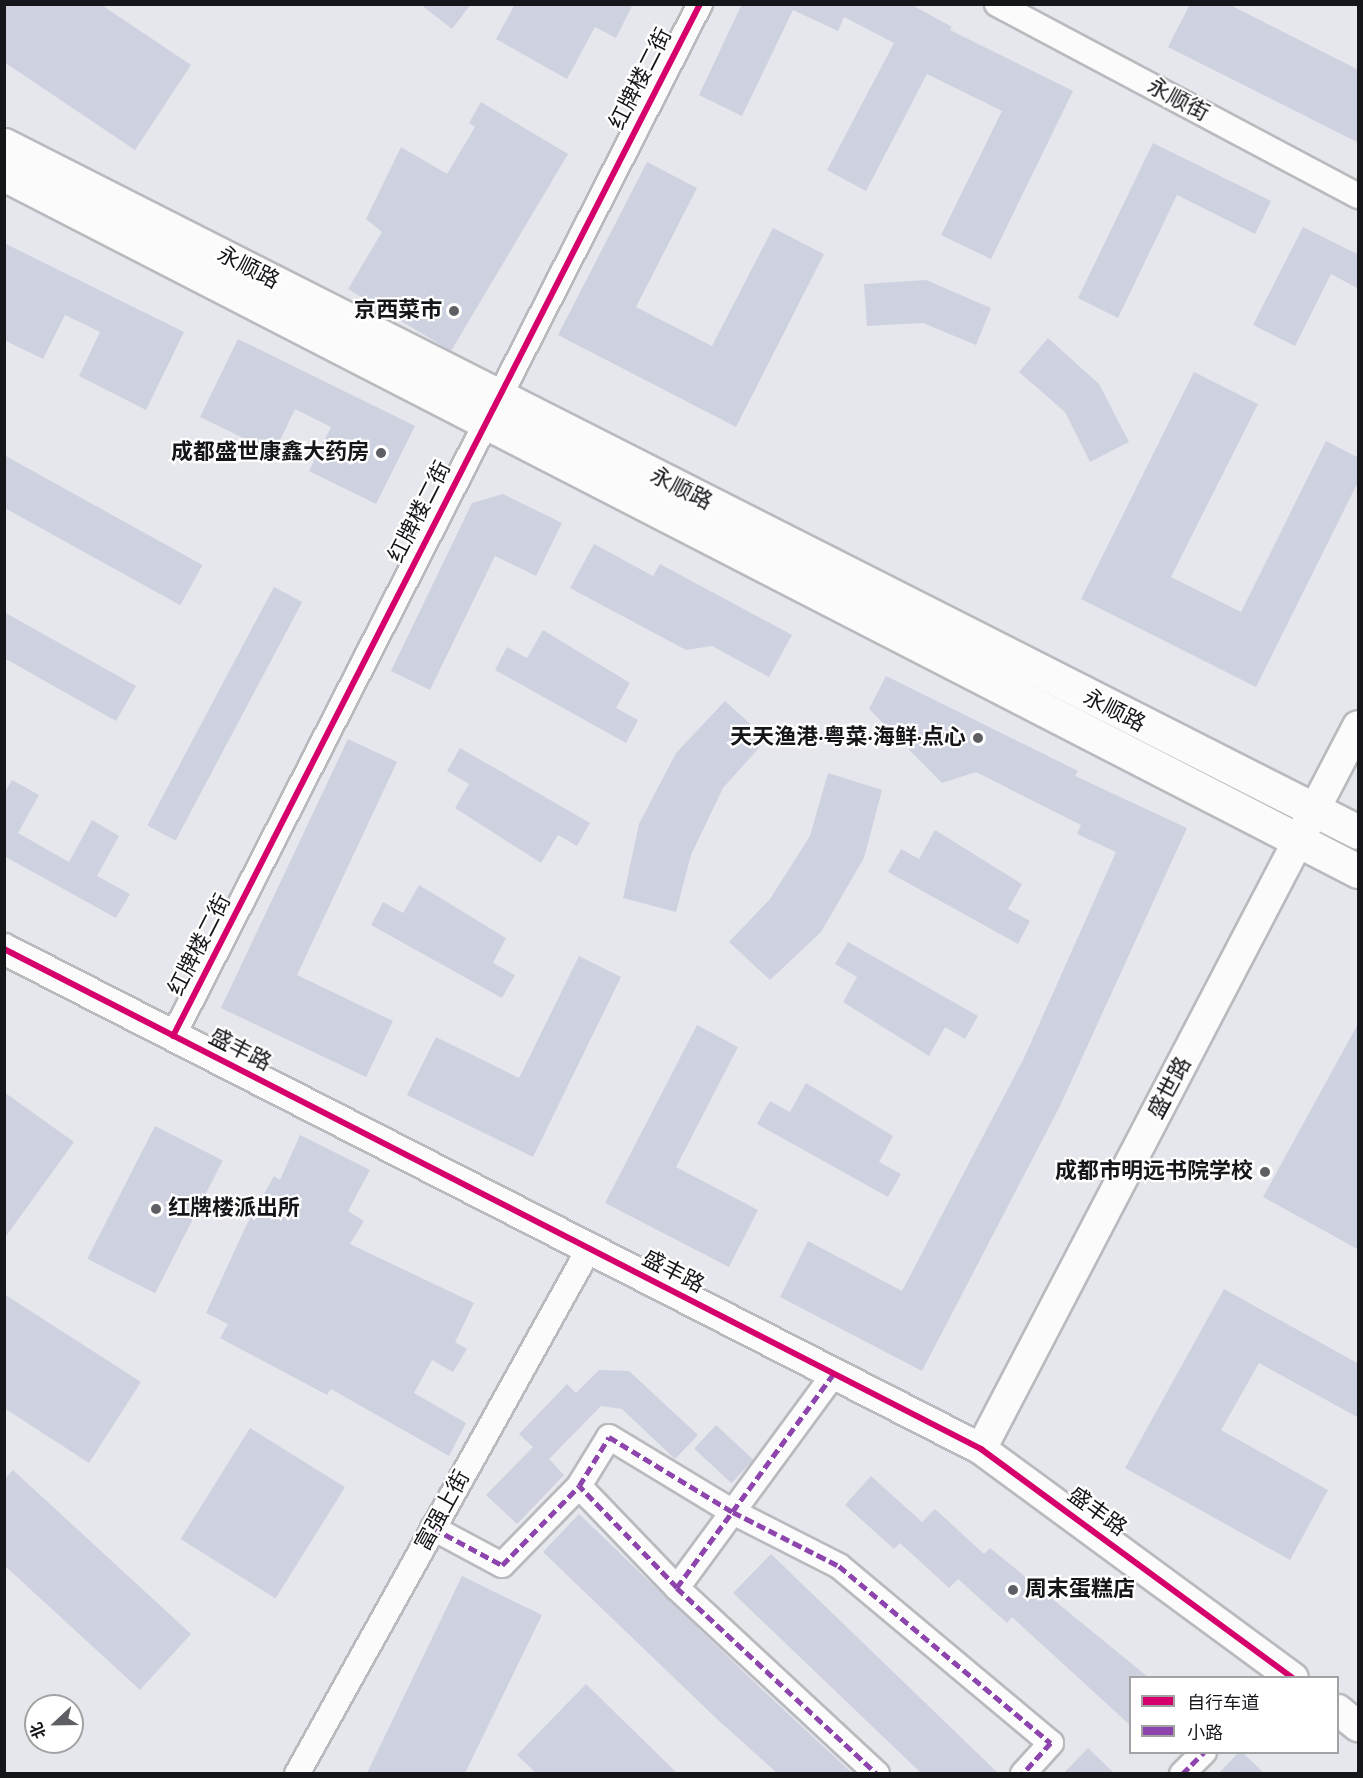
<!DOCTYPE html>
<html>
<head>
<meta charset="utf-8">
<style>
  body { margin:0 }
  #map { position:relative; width:1363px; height:1778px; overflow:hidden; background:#e6e7ec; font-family:"Sofia Sans Condensed","Noto Sans SC",sans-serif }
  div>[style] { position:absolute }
  .building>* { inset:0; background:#ced1df; transform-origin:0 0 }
  .roads { filter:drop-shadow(2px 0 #b8babe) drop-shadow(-2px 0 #b8babe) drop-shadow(0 2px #b8babe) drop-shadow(0 -2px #b8babe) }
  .minor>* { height:24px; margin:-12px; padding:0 12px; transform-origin:12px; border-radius:12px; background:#fbfbfc }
  .tertiary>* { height:30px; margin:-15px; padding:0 15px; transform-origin:15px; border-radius:15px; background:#fbfbfc }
  .secondary>* { height:33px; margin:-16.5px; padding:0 16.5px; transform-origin:16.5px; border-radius:16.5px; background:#fbfbfc }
  .quiet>* { height:4.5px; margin-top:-2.25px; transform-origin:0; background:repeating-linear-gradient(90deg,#8e44ad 0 9px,transparent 0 13.5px) }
  .cycleway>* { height:6px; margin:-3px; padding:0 3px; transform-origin:3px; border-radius:3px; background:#d6006c }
  .dots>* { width:16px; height:16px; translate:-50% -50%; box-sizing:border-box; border:3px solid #fff; border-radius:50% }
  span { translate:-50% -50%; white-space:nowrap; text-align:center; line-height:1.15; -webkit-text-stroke:4.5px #fff; paint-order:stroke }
  .street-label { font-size:22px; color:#15161a }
  .poi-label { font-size:22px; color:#15161a; font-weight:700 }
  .right { translate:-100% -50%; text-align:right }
  .left { translate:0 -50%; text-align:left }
  .frame { position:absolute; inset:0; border:6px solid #15161a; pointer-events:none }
  .legend { position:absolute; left:1129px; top:1676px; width:210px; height:78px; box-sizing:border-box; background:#fff; border:2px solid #a1a2a3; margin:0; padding:8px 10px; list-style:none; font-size:18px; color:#15161a }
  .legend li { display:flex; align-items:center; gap:12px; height:30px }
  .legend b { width:30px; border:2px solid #a1a2a3 }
  .north { position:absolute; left:24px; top:1694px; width:60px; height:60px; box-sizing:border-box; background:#fff; border:2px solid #a1a2a3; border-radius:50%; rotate:248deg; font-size:16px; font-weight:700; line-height:24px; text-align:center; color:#15161a }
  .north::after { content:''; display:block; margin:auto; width:21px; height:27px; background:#5e5f64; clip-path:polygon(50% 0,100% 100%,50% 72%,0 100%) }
</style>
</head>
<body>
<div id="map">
  <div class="building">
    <div style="clip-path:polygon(4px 4px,100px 4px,191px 65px,135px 150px,4px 62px)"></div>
    <div style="clip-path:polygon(420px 4px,471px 4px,452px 29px)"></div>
    <div style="clip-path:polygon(515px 4px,633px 4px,616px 38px,595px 27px,567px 79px,496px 39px)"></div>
    <div style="clip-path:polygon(742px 4px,910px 4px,952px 27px,950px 30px,1073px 91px,991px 259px,941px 235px,1002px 111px,927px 74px,866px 191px,827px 170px,894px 43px,844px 17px,838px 31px,793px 10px,742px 116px,699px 95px)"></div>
    <div style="clip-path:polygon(1190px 4px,1228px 4px,1359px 70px,1359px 143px,1168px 47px)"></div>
    <div style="clip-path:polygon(481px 102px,568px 154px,451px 351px,348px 289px,382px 232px,366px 219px,401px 147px,447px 174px,475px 127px,469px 123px)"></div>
    <div style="clip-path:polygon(1153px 143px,1271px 201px,1255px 234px,1177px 195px,1118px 318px,1078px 298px)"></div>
    <div style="clip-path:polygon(647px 162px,697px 188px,636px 307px,712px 346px,773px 228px,824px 254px,736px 427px,558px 335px)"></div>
    <div style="clip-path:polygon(1303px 227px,1359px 255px,1359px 289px,1331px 274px,1295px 346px,1253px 325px)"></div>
    <div style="clip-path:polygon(4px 243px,184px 332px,146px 410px,79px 376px,100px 332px,65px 315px,43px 359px,4px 340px)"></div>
    <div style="clip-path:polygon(926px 280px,991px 308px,976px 345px,923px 323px,867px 326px,864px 284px)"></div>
    <div style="clip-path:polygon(1048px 338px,1099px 384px,1129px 442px,1090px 462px,1065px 412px,1019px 372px)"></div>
    <div style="clip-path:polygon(238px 339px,415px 426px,376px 504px,309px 471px,331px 427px,295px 409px,274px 453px,200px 417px)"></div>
    <div style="clip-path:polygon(1194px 372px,1258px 404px,1171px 577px,1241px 612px,1326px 441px,1359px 458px,1359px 480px,1256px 687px,1081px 599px)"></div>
    <div style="left:4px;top:455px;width:227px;height:46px;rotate:29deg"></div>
    <div style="clip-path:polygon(503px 494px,562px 523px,536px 576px,495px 556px,430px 690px,391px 671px,472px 503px)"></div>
    <div style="clip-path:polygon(594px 544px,653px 576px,660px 564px,792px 635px,769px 677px,712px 646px,686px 650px,570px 588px)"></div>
    <div style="left:274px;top:587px;width:32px;height:270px;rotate:28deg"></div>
    <div style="clip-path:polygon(4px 612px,136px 686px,116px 721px,4px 658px)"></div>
    <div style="clip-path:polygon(543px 630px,630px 683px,616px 708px,638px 720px,626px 743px,495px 670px,507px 647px,527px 658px)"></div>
    <div style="clip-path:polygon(886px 676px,1078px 771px,1075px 776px,1187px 828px,1059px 1108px,922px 1371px,780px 1297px,808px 1241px,902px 1291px,1024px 1058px,1116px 852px,1077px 834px,1081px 825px,976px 772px,942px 783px,869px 709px)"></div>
    <div style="clip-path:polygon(725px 701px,767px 739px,723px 788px,691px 855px,676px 912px,623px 898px,639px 824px,676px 753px)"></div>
    <div style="clip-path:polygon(348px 739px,397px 762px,297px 975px,393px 1021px,366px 1077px,221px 1008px)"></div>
    <div style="clip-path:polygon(460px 748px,590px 823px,577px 846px,558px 835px,541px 863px,455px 808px,469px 784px,447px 771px)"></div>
    <div style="clip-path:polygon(828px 773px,882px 790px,864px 858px,821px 932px,770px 980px,729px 942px,770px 899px,810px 836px)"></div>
    <div style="clip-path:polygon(12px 780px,39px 795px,18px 833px,69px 862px,92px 820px,119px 836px,97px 876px,130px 894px,116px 918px,4px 856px,4px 794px)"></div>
    <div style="clip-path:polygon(935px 830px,1022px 884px,1008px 909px,1030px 921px,1018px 944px,888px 872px,901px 849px,919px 859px)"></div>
    <div style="clip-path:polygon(419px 885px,506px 938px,493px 963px,515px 975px,502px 998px,371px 925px,383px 902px,403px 913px)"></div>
    <div style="clip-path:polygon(848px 942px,978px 1016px,965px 1039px,945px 1027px,929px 1056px,843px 1002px,857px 977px,835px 964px)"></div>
    <div style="clip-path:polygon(579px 956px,621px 977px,533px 1157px,407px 1095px,436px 1037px,519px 1078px)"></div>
    <div style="clip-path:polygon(1359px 1022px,1359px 1250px,1263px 1197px)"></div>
    <div style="clip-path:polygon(697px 1025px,738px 1047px,676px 1167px,758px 1210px,729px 1267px,605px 1203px)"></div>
    <div style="clip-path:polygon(806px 1083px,893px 1136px,879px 1162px,901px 1174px,888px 1197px,757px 1124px,770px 1101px,790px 1112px)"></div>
    <div style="clip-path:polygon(4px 1092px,74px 1142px,4px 1239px)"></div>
    <div style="left:155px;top:1126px;width:76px;height:149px;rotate:27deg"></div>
    <div style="clip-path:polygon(300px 1135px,370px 1170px,348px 1211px,364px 1221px,350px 1244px,474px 1303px,455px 1342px,467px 1349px,453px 1372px,432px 1360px,414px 1393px,466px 1423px,449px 1456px,331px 1389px,327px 1395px,220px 1338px,228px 1324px,206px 1313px,246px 1226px,274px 1176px,280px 1180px)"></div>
    <div style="clip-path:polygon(1224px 1289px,1359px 1364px,1359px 1418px,1259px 1363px,1221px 1430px,1328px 1490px,1290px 1560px,1125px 1468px)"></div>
    <div style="clip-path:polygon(4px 1294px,141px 1382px,89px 1463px,4px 1408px)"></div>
    <div style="clip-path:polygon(599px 1370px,629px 1371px,698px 1435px,675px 1459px,622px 1409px,601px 1406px,549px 1459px,564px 1475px,517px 1524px,486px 1495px,533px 1447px,519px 1434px,567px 1384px,576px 1393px)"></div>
    <div style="left:716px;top:1425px;width:51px;height:32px;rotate:43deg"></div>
    <div style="left:250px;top:1428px;width:112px;height:131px;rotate:32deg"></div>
    <div style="clip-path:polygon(13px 1470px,191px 1634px,140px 1690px,4px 1565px,4px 1480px)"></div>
    <div style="clip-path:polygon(871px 1476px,922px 1522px,935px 1509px,984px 1554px,990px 1548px,1148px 1677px,1131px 1677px,1131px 1726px,1012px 1617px,1007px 1623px,958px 1579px,949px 1588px,900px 1543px,894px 1549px,845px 1505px)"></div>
    <div style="clip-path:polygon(579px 1514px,768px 1695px,852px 1773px,777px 1773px,718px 1720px,543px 1552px)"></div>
    <div style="clip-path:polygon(771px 1554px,998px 1773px,921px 1773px,733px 1593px)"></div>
    <div style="clip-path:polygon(462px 1576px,542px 1615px,465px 1773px,367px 1773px)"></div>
    <div style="clip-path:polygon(586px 1684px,677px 1773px,536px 1773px,517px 1755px)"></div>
    <div style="clip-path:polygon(1088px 1748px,1114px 1773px,1064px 1773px)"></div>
    <div style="clip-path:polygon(1239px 1752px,1242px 1752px,1264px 1773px,1219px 1773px)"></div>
  </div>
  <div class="roads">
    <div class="minor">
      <div style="left:997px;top:4px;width:409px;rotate:28deg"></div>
      <div style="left:173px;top:1036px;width:1159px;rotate:-62.95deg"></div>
      <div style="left:834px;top:1374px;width:265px;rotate:126.3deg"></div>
      <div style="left:677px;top:1588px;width:273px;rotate:42.9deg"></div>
      <div style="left:433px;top:1528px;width:78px;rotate:28.2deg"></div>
      <div style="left:502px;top:1565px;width:110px;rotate:-45.7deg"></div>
      <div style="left:677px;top:1588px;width:141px;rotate:-133.9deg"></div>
      <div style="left:579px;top:1486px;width:57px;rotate:-58.5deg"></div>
      <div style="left:609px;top:1437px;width:145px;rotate:31.2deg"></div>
      <div style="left:733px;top:1512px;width:119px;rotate:27deg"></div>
      <div style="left:839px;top:1566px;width:276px;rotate:39.9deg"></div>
      <div style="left:1051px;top:1743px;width:42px;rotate:132.1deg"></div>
      <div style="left:297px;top:1774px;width:601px;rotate:-60.92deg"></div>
      <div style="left:1182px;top:1774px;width:31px;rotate:-45deg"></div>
    </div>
    <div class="tertiary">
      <div style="left:4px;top:949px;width:1098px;rotate:27.1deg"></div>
      <div style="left:981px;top:1449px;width:387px;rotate:36.3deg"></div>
      <div style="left:981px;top:1449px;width:815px;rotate:-62.46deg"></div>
      <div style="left:1338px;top:1710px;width:26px;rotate:39deg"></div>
    </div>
    <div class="secondary">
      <div style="left:4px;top:145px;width:1518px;rotate:26.9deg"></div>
      <div style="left:4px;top:174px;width:1523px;rotate:27.24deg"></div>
    </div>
  </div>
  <div class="quiet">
    <div style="left:834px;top:1374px;width:265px;rotate:126.3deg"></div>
    <div style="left:677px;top:1588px;width:273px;rotate:42.9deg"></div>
    <div style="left:433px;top:1528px;width:78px;rotate:28.2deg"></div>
    <div style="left:502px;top:1565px;width:110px;rotate:-45.7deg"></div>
    <div style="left:677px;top:1588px;width:141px;rotate:-133.9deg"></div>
    <div style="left:579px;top:1486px;width:57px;rotate:-58.5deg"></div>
    <div style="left:609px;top:1437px;width:145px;rotate:31.2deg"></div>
    <div style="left:733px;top:1512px;width:119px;rotate:27deg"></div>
    <div style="left:839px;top:1566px;width:276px;rotate:39.9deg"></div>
    <div style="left:1051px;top:1743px;width:42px;rotate:132.1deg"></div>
    <div style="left:1182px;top:1774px;width:31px;rotate:-45deg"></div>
  </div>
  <div class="cycleway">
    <div style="left:4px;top:949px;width:1098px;rotate:27.1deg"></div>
    <div style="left:981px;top:1449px;width:387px;rotate:36.3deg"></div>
    <div style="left:173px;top:1036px;width:1159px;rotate:-62.95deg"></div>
  </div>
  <div class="dots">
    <div style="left:454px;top:311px;background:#5e5f64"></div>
    <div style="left:381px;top:453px;background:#5e5f64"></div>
    <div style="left:978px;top:738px;background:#5e5f64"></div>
    <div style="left:1265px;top:1172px;background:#5e5f64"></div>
    <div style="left:156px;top:1209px;background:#5e5f64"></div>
    <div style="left:1013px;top:1590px;background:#5e5f64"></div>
  </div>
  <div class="street-label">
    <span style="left:641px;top:79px;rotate:-63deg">红牌楼二街</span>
    <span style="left:1178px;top:100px;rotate:28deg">永顺街</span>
    <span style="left:248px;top:268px;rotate:27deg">永顺路</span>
    <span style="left:681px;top:489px;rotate:27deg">永顺路</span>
    <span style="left:420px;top:512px;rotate:-63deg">红牌楼二街</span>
    <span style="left:1114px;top:711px;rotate:27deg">永顺路</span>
    <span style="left:200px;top:945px;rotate:-63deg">红牌楼二街</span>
    <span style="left:240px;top:1050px;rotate:27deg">盛丰路</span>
    <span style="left:1170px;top:1088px;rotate:-62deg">盛世路</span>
    <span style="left:673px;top:1272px;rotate:27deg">盛丰路</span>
    <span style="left:443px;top:1511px;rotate:-61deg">富强上街</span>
    <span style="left:1097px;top:1512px;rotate:36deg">盛丰路</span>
  </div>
  <div class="poi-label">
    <span class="right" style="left:442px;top:311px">京西菜市</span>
    <span class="right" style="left:369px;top:453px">成都盛世康鑫大药房</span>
    <span class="right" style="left:966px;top:738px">天天渔港·粤菜·海鲜·点心</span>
    <span class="right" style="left:1253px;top:1172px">成都市明远书院学校</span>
    <span class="left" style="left:168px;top:1209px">红牌楼派出所</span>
    <span class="left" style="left:1025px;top:1590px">周末蛋糕店</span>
  </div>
  <div class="frame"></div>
  <ul class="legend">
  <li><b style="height:8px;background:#d6006c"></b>自行车道</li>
  <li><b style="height:8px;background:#8e44ad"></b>小路</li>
  </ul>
  <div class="north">北</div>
</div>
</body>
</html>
